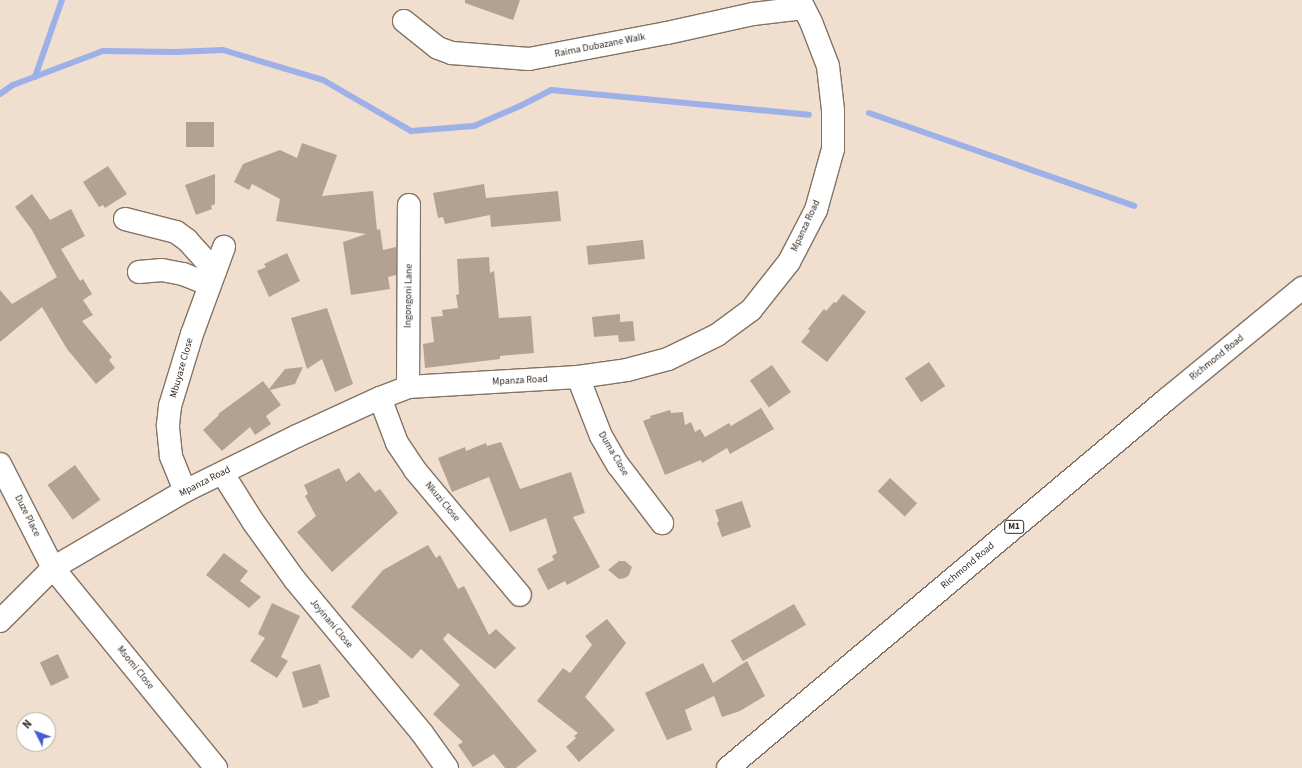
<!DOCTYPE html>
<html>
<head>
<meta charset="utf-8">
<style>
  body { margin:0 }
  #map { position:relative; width:1302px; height:768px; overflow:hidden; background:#f0dece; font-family:"Source Sans 3",sans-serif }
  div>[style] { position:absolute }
  .stream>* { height:6px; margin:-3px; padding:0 3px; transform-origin:3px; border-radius:3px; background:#9db0e8 }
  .building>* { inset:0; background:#b3a292; transform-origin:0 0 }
  .roads { filter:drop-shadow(1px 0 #837364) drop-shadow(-1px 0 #837364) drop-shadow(0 1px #837364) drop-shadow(0 -1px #837364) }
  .minor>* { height:22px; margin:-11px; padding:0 11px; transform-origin:11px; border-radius:11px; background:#fff }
  .highway>* { height:22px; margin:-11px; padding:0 11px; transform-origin:11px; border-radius:11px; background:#fff }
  span { translate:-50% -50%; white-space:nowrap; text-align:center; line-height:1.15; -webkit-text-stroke:4px #fff; paint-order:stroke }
  .shield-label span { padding:1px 3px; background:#fff; border:1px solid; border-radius:3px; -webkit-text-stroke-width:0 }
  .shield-label { font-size:9px; color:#322c25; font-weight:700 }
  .street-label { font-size:10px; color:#322c25 }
  .north { position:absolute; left:16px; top:712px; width:40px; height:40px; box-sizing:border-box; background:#fff; border:1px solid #adaba8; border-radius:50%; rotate:312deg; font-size:11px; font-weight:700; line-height:16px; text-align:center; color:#322c25 }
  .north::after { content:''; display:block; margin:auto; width:14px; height:18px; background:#455dd1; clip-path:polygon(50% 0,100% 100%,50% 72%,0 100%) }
</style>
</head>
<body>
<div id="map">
  <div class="stream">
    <div style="left:35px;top:77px;width:82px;rotate:-70.7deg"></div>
    <div style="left:0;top:94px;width:16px;rotate:-35deg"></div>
    <div style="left:13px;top:85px;width:96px;rotate:-20.7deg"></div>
    <div style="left:103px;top:51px;width:73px;rotate:0.8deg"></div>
    <div style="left:176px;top:52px;width:47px;rotate:-2.4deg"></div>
    <div style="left:223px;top:50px;width:104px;rotate:16.7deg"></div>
    <div style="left:323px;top:80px;width:102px;rotate:30.1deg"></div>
    <div style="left:411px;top:131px;width:63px;rotate:-4.5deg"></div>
    <div style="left:474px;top:126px;width:50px;rotate:-23.5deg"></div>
    <div style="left:520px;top:106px;width:35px;rotate:-27deg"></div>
    <div style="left:551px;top:90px;width:259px;rotate:5.5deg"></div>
    <div style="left:869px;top:113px;width:281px;rotate:19.3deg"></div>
  </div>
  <div class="building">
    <div style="clip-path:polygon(465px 0,520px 0,513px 20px,465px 3px)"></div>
    <div style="left:214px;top:122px;width:25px;height:28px;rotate:90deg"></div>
    <div style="clip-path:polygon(302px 143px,337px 155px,322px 196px,373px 191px,377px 230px,380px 229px,383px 250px,396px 247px,396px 275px,388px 277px,390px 289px,351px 295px,343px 242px,366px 234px,276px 221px,280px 199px,252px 184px,249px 190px,234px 182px,243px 164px,280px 150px,297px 158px)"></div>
    <div style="clip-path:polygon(108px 166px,127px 194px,105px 208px,103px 205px,99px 207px,83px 182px)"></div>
    <div style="clip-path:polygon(215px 174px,215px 204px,211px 206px,212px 209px,196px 215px,185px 185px)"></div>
    <div style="clip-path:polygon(484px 184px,486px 198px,558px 191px,561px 221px,491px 227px,490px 215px,445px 224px,443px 217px,438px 218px,433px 193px)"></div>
    <div style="clip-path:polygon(32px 194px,50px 220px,71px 209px,85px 236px,61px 249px,80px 281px,83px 279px,92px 294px,83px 300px,93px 315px,82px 321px,112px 357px,109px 360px,115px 368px,96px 384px,67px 349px,42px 307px,0 342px,0 290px,12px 304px,57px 277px,32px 230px,15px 207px)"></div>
    <div style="left:643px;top:240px;width:19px;height:57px;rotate:84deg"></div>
    <div style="clip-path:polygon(287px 253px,300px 281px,269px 297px,257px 271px,266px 267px,264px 264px)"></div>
    <div style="clip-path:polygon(489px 257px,490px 273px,494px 271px,499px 318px,531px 316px,534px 353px,500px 356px,500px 359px,425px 368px,423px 344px,434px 342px,431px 317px,443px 316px,442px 310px,458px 308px,456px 295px,459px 294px,457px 259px)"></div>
    <div style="clip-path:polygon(843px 294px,866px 312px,827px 362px,801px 342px,810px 331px,808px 329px,824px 309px,826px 311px,834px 302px,836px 303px)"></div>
    <div style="clip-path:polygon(327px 308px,353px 384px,335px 392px,322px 359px,307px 369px,291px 318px)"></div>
    <div style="clip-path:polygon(620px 314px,620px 322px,633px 321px,635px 341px,619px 342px,618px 335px,594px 337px,592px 317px)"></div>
    <div style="left:929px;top:362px;width:29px;height:29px;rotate:56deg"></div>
    <div style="left:772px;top:365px;width:33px;height:27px;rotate:55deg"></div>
    <div style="clip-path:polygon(303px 367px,295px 384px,270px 390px,281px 405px,266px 416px,271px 424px,255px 435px,250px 427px,222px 451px,203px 430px,219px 415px,218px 414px,263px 381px,269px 389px,285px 369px)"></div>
    <div style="clip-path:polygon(761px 408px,774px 429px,730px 454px,727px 448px,702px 463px,701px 460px,665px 475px,643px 421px,651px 418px,650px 416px,670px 410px,671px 413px,683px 412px,685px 425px,691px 422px,695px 432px,700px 429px,705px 437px,729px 423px,731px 426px)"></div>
    <div style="clip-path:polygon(501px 442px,520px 489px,571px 472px,585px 513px,573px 517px,600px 567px,567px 585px,565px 581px,548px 590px,537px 569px,554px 560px,552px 556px,557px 553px,546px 518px,510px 532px,489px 477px,452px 492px,438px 458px,465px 447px,466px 451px,486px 443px,487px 446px)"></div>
    <div style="left:75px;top:465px;width:43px;height:34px;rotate:54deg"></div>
    <div style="clip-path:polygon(339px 468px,346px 482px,359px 472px,375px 492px,380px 489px,398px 513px,332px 572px,297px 532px,316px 516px,305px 496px,308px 494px,304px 485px)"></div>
    <div style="left:890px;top:478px;width:37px;height:18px;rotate:43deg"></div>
    <div style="clip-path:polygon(742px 501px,751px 527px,722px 537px,717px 523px,719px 521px,715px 510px)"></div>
    <div style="clip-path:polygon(428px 545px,436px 558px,440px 555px,458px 589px,464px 586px,489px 635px,496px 629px,516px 648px,495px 669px,448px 633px,443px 639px,537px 751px,516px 768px,505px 768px,494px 754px,473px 767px,458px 745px,463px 742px,433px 714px,460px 685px,421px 649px,412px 659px,351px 607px,383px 570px)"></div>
    <div style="clip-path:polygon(224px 553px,248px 571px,240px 581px,261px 597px,249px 608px,206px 575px)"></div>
    <div style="clip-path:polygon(619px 561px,625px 561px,632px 567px,629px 575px,625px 578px,619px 579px,608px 570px)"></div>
    <div style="clip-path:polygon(272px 603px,300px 616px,281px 657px,288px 661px,277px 678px,250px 661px,265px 638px,258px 634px)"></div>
    <div style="left:794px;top:604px;width:24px;height:73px;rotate:60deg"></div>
    <div style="clip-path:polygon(607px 619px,626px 643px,585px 697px,615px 730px,579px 762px,566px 747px,576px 738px,574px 736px,578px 733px,537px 701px,563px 668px,570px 673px,592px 645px,585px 636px)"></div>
    <div style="left:58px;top:654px;width:26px;height:20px;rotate:65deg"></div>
    <div style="clip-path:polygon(747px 661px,765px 696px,740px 711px,722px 717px,714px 696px,685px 710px,692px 730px,667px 740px,645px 693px,703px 663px,713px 683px)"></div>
    <div style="clip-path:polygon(320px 664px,330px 697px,318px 701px,319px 703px,303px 708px,292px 672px)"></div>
  </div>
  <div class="roads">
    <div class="minor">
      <div style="left:404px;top:21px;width:43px;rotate:38.5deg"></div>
      <div style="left:438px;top:48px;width:15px;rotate:20deg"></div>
      <div style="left:452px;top:53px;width:77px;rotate:4.5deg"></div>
      <div style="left:529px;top:59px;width:140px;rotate:-10.7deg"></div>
      <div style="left:667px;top:33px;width:88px;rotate:-12.5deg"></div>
      <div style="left:753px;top:14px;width:51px;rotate:-6.7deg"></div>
      <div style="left:125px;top:219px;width:53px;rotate:14.3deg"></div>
      <div style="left:176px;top:232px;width:14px;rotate:36deg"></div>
      <div style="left:187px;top:240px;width:42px;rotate:47.9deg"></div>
      <div style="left:139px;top:272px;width:23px;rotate:-5deg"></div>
      <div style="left:162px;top:270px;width:21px;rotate:11deg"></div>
      <div style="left:183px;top:274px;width:29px;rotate:22deg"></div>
      <div style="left:578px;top:377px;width:63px;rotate:68.7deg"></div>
      <div style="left:601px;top:436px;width:34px;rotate:60deg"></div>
      <div style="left:618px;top:465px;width:73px;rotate:52.8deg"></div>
      <div style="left:408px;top:387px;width:182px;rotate:-89.7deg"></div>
      <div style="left:380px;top:398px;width:48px;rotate:69.3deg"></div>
      <div style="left:397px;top:443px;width:32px;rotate:56deg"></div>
      <div style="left:415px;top:470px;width:163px;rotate:50deg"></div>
      <div style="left:0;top:464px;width:117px;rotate:63deg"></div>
      <div style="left:53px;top:568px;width:258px;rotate:50.8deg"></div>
      <div style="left:223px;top:474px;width:58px;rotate:57.7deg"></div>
      <div style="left:254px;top:523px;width:70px;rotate:54.3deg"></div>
      <div style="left:295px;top:580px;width:199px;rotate:50.3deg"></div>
      <div style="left:422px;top:733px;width:43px;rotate:54.5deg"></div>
      <div style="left:185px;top:491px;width:38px;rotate:-112deg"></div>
      <div style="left:171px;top:456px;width:31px;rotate:-96deg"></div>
      <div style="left:168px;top:425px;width:19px;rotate:-84deg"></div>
      <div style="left:170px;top:406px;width:75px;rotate:-73deg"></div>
      <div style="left:192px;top:334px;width:93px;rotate:-69.8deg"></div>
      <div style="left:0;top:621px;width:75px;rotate:-45deg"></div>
      <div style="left:53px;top:568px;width:153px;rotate:-30.3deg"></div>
      <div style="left:185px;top:491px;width:125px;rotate:-26.2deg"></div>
      <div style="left:297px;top:436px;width:91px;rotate:-24.6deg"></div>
      <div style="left:380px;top:398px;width:30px;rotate:-21deg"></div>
      <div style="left:408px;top:387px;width:170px;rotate:-3.4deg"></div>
      <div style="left:578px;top:377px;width:49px;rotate:-8.1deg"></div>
      <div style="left:627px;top:370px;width:42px;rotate:-15deg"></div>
      <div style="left:668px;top:359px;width:55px;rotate:-26.1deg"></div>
      <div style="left:717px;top:335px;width:42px;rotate:-36.3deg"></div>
      <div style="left:751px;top:310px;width:61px;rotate:-51.6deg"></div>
      <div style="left:789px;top:262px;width:59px;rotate:-62.6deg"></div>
      <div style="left:816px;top:210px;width:63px;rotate:-74.4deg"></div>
      <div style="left:833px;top:149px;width:39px;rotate:-90deg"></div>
      <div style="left:833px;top:110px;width:44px;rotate:-96.5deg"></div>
      <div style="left:828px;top:66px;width:47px;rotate:-111.1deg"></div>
      <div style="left:811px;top:22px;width:25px;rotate:-117deg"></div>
    </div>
    <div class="highway">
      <div style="left:728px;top:768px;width:573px;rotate:-40.05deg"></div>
      <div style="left:1167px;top:399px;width:175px;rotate:-39.4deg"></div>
    </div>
  </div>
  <div class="shield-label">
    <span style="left:1014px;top:527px">M1</span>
  </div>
  <div class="street-label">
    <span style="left:600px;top:46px;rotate:-11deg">Raima Dubazane Walk</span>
    <span style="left:806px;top:226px;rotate:-65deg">Mpanza Road</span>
    <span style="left:409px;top:296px;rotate:-89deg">Ingongoni Lane</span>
    <span style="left:1217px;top:358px;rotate:-39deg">Richmond Road</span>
    <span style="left:182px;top:368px;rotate:-74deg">Mbuyaze Close</span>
    <span style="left:520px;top:381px;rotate:-3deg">Mpanza Road</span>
    <span style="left:613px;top:454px;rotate:59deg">Duma Close</span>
    <span style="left:205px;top:482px;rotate:-27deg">Mpanza Road</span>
    <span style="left:442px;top:502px;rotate:50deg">Nkuzi Close</span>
    <span style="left:27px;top:516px;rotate:63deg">Duze Place</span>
    <span style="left:968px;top:566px;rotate:-40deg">Richmond Road</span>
    <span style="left:331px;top:624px;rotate:50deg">Joyinani Close</span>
    <span style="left:135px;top:668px;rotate:51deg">Msomi Close</span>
  </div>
  <div class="north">N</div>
</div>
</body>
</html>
